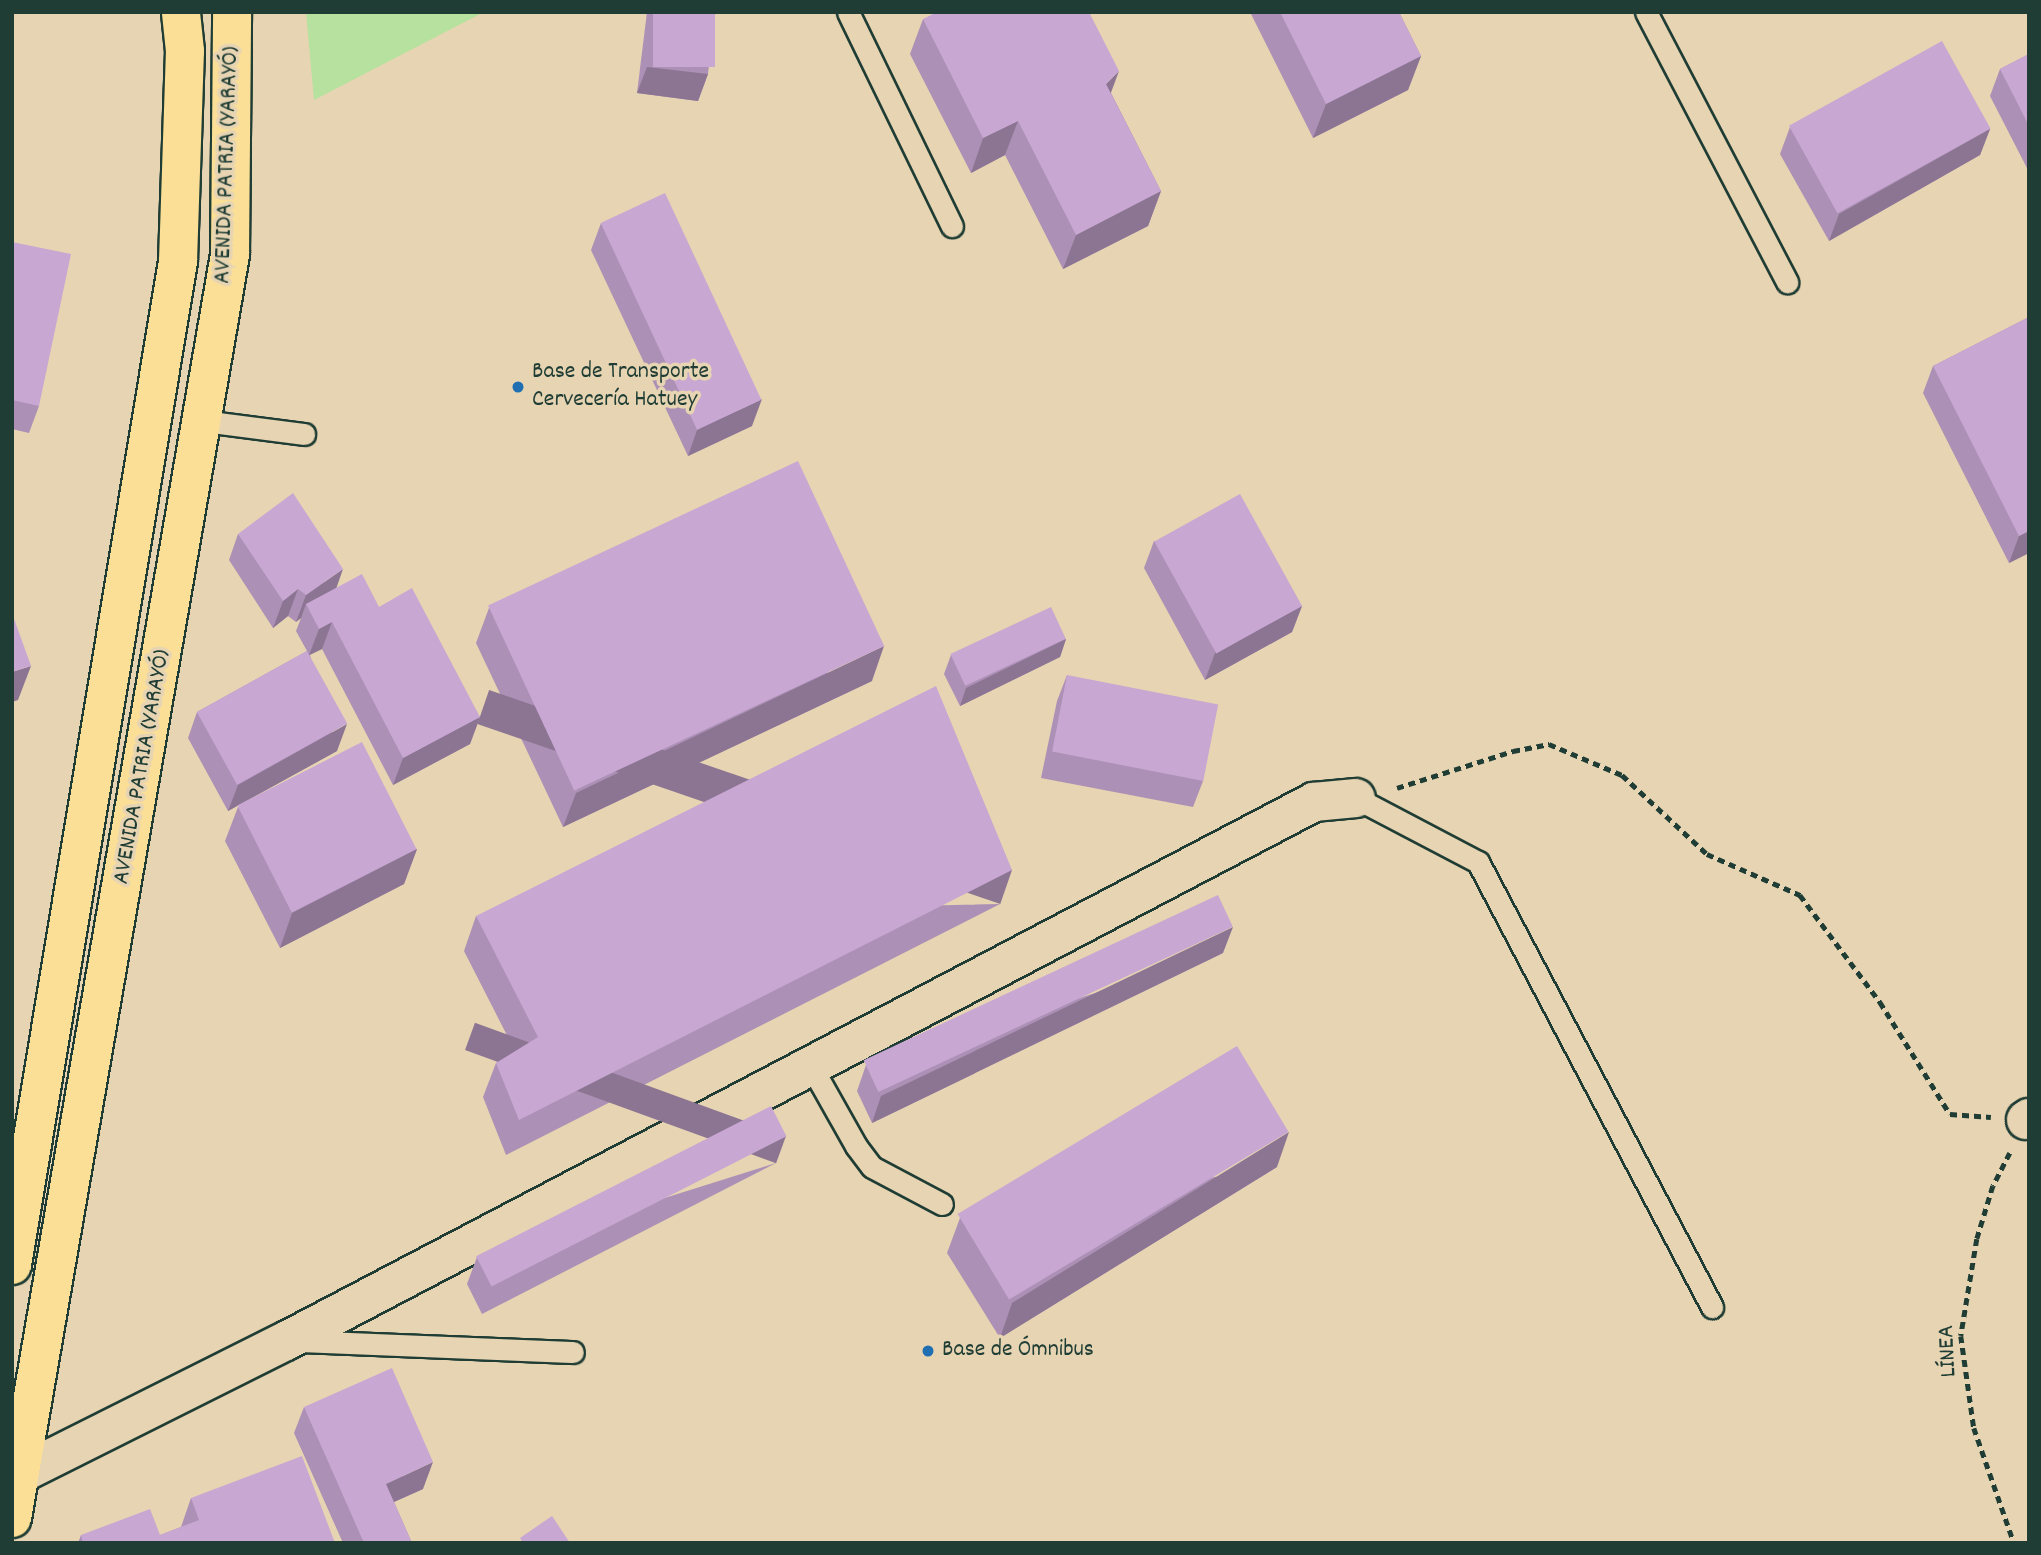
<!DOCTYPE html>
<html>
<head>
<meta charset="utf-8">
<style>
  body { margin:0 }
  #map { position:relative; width:2041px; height:1555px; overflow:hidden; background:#e7d4b2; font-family:Dekko,sans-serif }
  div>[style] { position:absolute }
  .green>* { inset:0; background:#b6e19e }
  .path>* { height:4.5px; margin-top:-2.25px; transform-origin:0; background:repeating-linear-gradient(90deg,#1f3d34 0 7px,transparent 0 12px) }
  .roads { filter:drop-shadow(2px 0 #1f3d34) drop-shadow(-2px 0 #1f3d34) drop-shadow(0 2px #1f3d34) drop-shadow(0 -2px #1f3d34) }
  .service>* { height:21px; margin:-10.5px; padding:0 10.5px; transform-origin:10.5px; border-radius:10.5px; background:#e7d4b2 }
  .minor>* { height:38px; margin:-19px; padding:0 19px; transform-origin:19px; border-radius:19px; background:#e7d4b2 }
  .primary>* { height:38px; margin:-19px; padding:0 19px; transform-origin:19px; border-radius:19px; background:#fbdf96 }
  .wall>* { inset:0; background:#ac90b5 }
  .shaded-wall>* { inset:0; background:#8c7593; transform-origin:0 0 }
  .building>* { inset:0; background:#c8a7d2; transform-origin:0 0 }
  .dots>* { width:19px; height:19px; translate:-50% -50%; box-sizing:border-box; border:4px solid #e7d4b2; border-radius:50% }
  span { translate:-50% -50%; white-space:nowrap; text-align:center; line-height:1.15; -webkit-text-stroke:7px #e7d4b2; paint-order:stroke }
  .street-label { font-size:24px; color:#1f3d34 }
  .poi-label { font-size:24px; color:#1f3d34 }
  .left { translate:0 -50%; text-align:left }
  .frame { position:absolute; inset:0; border:14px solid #1f3d34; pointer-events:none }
</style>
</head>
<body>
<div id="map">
  <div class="green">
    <div style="clip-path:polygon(306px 12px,484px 12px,314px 100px)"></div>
  </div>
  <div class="path">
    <div style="left:1397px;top:788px;width:122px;rotate:-17.7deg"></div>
    <div style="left:1513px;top:751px;width:37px;rotate:-11deg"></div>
    <div style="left:1549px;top:744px;width:79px;rotate:23deg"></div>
    <div style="left:1622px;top:775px;width:116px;rotate:42.9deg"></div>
    <div style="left:1707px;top:854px;width:102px;rotate:23.8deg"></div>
    <div style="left:1800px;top:895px;width:134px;rotate:53.2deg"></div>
    <div style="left:1880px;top:1002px;width:132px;rotate:58deg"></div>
    <div style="left:1950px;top:1114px;width:41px;rotate:4.2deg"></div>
    <div style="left:2010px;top:1153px;width:37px;rotate:117deg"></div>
    <div style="left:1993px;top:1186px;width:55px;rotate:106.8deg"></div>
    <div style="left:1977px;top:1239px;width:98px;rotate:99.4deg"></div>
    <div style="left:1961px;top:1336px;width:93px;rotate:82deg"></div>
    <div style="left:1974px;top:1428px;width:122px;rotate:70.8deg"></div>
  </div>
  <div class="roads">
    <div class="service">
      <div style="left:848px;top:12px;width:238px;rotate:64.1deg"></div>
      <div style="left:1646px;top:12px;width:305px;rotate:62.4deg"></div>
      <div style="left:203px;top:421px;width:102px;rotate:7.3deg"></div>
      <div style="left:1356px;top:798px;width:138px;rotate:27.7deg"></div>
      <div style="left:1478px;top:862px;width:503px;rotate:62.26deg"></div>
      <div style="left:811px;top:1066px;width:92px;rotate:60.6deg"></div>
      <div style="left:856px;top:1146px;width:26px;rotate:53deg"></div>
      <div style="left:872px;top:1167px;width:79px;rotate:27.9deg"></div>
      <div style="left:298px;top:1341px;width:275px;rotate:2.3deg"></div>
    </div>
    <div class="minor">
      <div style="left:2026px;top:1120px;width:4px;rotate:-34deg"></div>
      <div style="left:20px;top:1474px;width:297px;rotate:-26.6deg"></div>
      <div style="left:286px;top:1341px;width:1161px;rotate:-27.67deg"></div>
      <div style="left:1314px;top:802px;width:42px;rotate:-5.4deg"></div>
    </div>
    <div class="primary">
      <div style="left:12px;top:1265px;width:1018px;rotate:-80.61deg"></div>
      <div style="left:178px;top:261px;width:210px;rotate:-88.1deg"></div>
      <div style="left:185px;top:51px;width:39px;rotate:-96deg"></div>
      <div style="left:12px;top:1518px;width:1283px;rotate:-80.21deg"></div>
      <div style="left:230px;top:254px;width:242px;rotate:-89.5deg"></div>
    </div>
  </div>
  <div class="wall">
    <div style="clip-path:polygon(647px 12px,715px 12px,708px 74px,698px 101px,637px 93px)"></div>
    <div style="clip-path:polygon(1250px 12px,1399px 12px,1421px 56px,1408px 90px,1313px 138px)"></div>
    <div style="clip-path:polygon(923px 19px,1111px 93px,1161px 191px,1148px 226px,1063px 269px,1005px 155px,971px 173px,910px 54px)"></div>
    <div style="clip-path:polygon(2029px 54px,2029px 172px,1990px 96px,2000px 69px)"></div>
    <div style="clip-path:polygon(1790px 127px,1990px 129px,1980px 155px,1829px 241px,1780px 154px)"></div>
    <div style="clip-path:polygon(601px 223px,752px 426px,688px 456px,591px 250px)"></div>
    <div style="clip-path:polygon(12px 242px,39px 406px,29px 433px,12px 429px)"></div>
    <div style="clip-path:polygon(2029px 317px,2029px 553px,2009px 563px,1923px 393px,1933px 366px)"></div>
    <div style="clip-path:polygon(238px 534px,336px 588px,379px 607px,480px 717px,470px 744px,393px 785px,322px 649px,310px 655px,337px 751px,228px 811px,188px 738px,197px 712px,307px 651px,296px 631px,301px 618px,296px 622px,288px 616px,273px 628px,229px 560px)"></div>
    <div style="clip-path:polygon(1154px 541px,1302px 606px,1292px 632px,1205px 680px,1144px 568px)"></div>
    <div style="clip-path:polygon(489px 608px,872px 681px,563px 827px,476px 643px)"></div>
    <div style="clip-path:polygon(1066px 639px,1060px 657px,960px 706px,944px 674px,951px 655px)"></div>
    <div style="clip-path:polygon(1067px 675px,1203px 781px,1193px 807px,1041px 778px,1057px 701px)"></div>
    <div style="clip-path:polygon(238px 807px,417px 849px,404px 884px,280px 948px,225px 841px)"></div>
    <div style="clip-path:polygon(1000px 904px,506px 1155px,483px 1097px,496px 1063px,515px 1051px,464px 951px,476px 916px)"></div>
    <div style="clip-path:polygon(1223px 953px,872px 1123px,857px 1091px,866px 1065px)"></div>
    <div style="clip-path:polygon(776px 1163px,482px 1314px,467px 1284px,477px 1257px)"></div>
    <div style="clip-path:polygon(1277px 1167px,1000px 1338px,947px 1253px,960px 1218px)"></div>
    <div style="clip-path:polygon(304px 1407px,423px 1489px,394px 1502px,412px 1543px,343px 1543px,294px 1433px)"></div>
    <div style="clip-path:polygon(191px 1498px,335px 1543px,78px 1543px,81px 1535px,160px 1535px,181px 1527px)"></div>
  </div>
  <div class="shaded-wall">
    <div style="clip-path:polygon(1421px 56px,1408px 90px,1313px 138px,1326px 104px)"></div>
    <div style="clip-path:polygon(647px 67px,708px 74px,698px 101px,637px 93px)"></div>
    <div style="clip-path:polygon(1119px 71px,1106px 106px,1106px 84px)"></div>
    <div style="clip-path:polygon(1018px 121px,1005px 155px,971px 173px,983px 138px)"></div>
    <div style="clip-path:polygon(1990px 129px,1980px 155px,1829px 241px,1839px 214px)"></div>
    <div style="clip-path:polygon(1161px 191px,1148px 226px,1063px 269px,1076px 235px)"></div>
    <div style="clip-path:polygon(762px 399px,752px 426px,688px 456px,697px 430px)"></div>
    <div style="clip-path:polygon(2029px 531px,2029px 553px,2009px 563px,2019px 536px)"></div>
    <div style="clip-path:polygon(343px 569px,334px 595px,306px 604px,301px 618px,296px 622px,306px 595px)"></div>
    <div style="clip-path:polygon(298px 589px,288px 616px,273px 628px,283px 601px)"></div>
    <div style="clip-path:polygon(1302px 606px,1292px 632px,1205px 680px,1215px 653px)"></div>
    <div style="clip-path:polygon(332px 622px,322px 649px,309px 655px,319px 629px)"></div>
    <div style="clip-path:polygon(1066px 639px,1060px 657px,960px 706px,966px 688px)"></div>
    <div style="clip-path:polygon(884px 646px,872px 681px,563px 827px,576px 793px)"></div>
    <div style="clip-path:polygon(31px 666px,18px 700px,12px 702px,12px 672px)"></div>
    <div style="clip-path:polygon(480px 717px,470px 744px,393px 785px,403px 758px)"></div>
    <div style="clip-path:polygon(347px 724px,337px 751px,228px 811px,238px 785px)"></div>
    <div style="clip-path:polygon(417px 849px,404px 884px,280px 948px,292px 913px)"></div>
    <div style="left:1012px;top:870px;width:36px;height:553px;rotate:109deg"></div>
    <div style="clip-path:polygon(1233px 927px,1223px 953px,872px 1123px,881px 1096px)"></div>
    <div style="clip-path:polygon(1289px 1132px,1277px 1167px,1000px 1338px,1012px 1303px)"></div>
    <div style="left:786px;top:1136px;width:29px;height:331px;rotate:110deg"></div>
    <div style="clip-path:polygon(433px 1462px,423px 1489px,376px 1510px,386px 1484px)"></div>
  </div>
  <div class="building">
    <div style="left:653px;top:12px;width:62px;height:55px"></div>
    <div style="clip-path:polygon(937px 12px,1089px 12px,1119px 71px,1106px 84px,1161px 191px,1076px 235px,1018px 121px,983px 138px,923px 19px)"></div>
    <div style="clip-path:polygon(1280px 12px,1399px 12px,1421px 56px,1326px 104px)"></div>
    <div style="left:1942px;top:41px;width:100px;height:175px;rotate:61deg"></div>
    <div style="clip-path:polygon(2029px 54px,2029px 126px,2000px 69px)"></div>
    <div style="left:665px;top:193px;width:228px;height:71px;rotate:65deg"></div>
    <div style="clip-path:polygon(12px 242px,71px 254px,39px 406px,12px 400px)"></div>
    <div style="clip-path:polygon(2029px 317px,2029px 531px,2019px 536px,1933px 366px)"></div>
    <div style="left:798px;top:461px;width:204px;height:342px;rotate:65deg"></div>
    <div style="clip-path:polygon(293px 493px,343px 569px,306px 595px,298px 589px,283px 601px,238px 534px)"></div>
    <div style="left:1240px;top:494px;width:128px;height:98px;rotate:61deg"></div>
    <div style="clip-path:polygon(362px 574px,379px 607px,412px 588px,480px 717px,403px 758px,332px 622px,319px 629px,306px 604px)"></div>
    <div style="left:1051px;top:607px;width:35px;height:111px;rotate:65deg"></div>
    <div style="clip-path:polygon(12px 613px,31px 666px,12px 672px)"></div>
    <div style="left:307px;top:651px;width:83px;height:126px;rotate:61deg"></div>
    <div style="left:1067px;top:675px;width:154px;height:78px;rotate:11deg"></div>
    <div style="clip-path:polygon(936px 686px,1012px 870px,519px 1120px,496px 1063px,538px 1037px,476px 916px)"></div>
    <div style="left:362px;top:742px;width:120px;height:140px;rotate:63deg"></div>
    <div style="left:1218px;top:895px;width:35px;height:391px;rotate:65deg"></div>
    <div style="left:1237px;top:1046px;width:100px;height:326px;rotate:59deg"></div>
    <div style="left:771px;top:1106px;width:34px;height:331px;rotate:63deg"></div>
    <div style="clip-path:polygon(392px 1368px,433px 1462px,386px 1484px,412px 1543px,364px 1543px,304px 1407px)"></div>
    <div style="clip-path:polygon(302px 1456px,335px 1543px,83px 1543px,81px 1535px,150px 1509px,160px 1535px,199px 1520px,191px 1498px)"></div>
    <div style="clip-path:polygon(552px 1516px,570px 1543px,523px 1543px,520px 1538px)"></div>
  </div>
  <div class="dots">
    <div style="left:518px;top:387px;background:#1f6fb2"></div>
    <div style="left:928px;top:1351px;background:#1f6fb2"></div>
  </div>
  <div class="street-label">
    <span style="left:228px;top:165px;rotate:-88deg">AVENIDA PATRIA (YARAYÓ)</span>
    <span style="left:143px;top:767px;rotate:-80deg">AVENIDA PATRIA (YARAYÓ)</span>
    <span style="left:1949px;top:1351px;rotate:-93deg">LÍNEA</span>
  </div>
  <div class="poi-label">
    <span class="left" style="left:532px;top:387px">Base de Transporte<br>Cervecería Hatuey</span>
    <span class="left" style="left:942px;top:1351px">Base de Ómnibus</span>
  </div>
  <div class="frame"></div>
</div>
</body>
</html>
